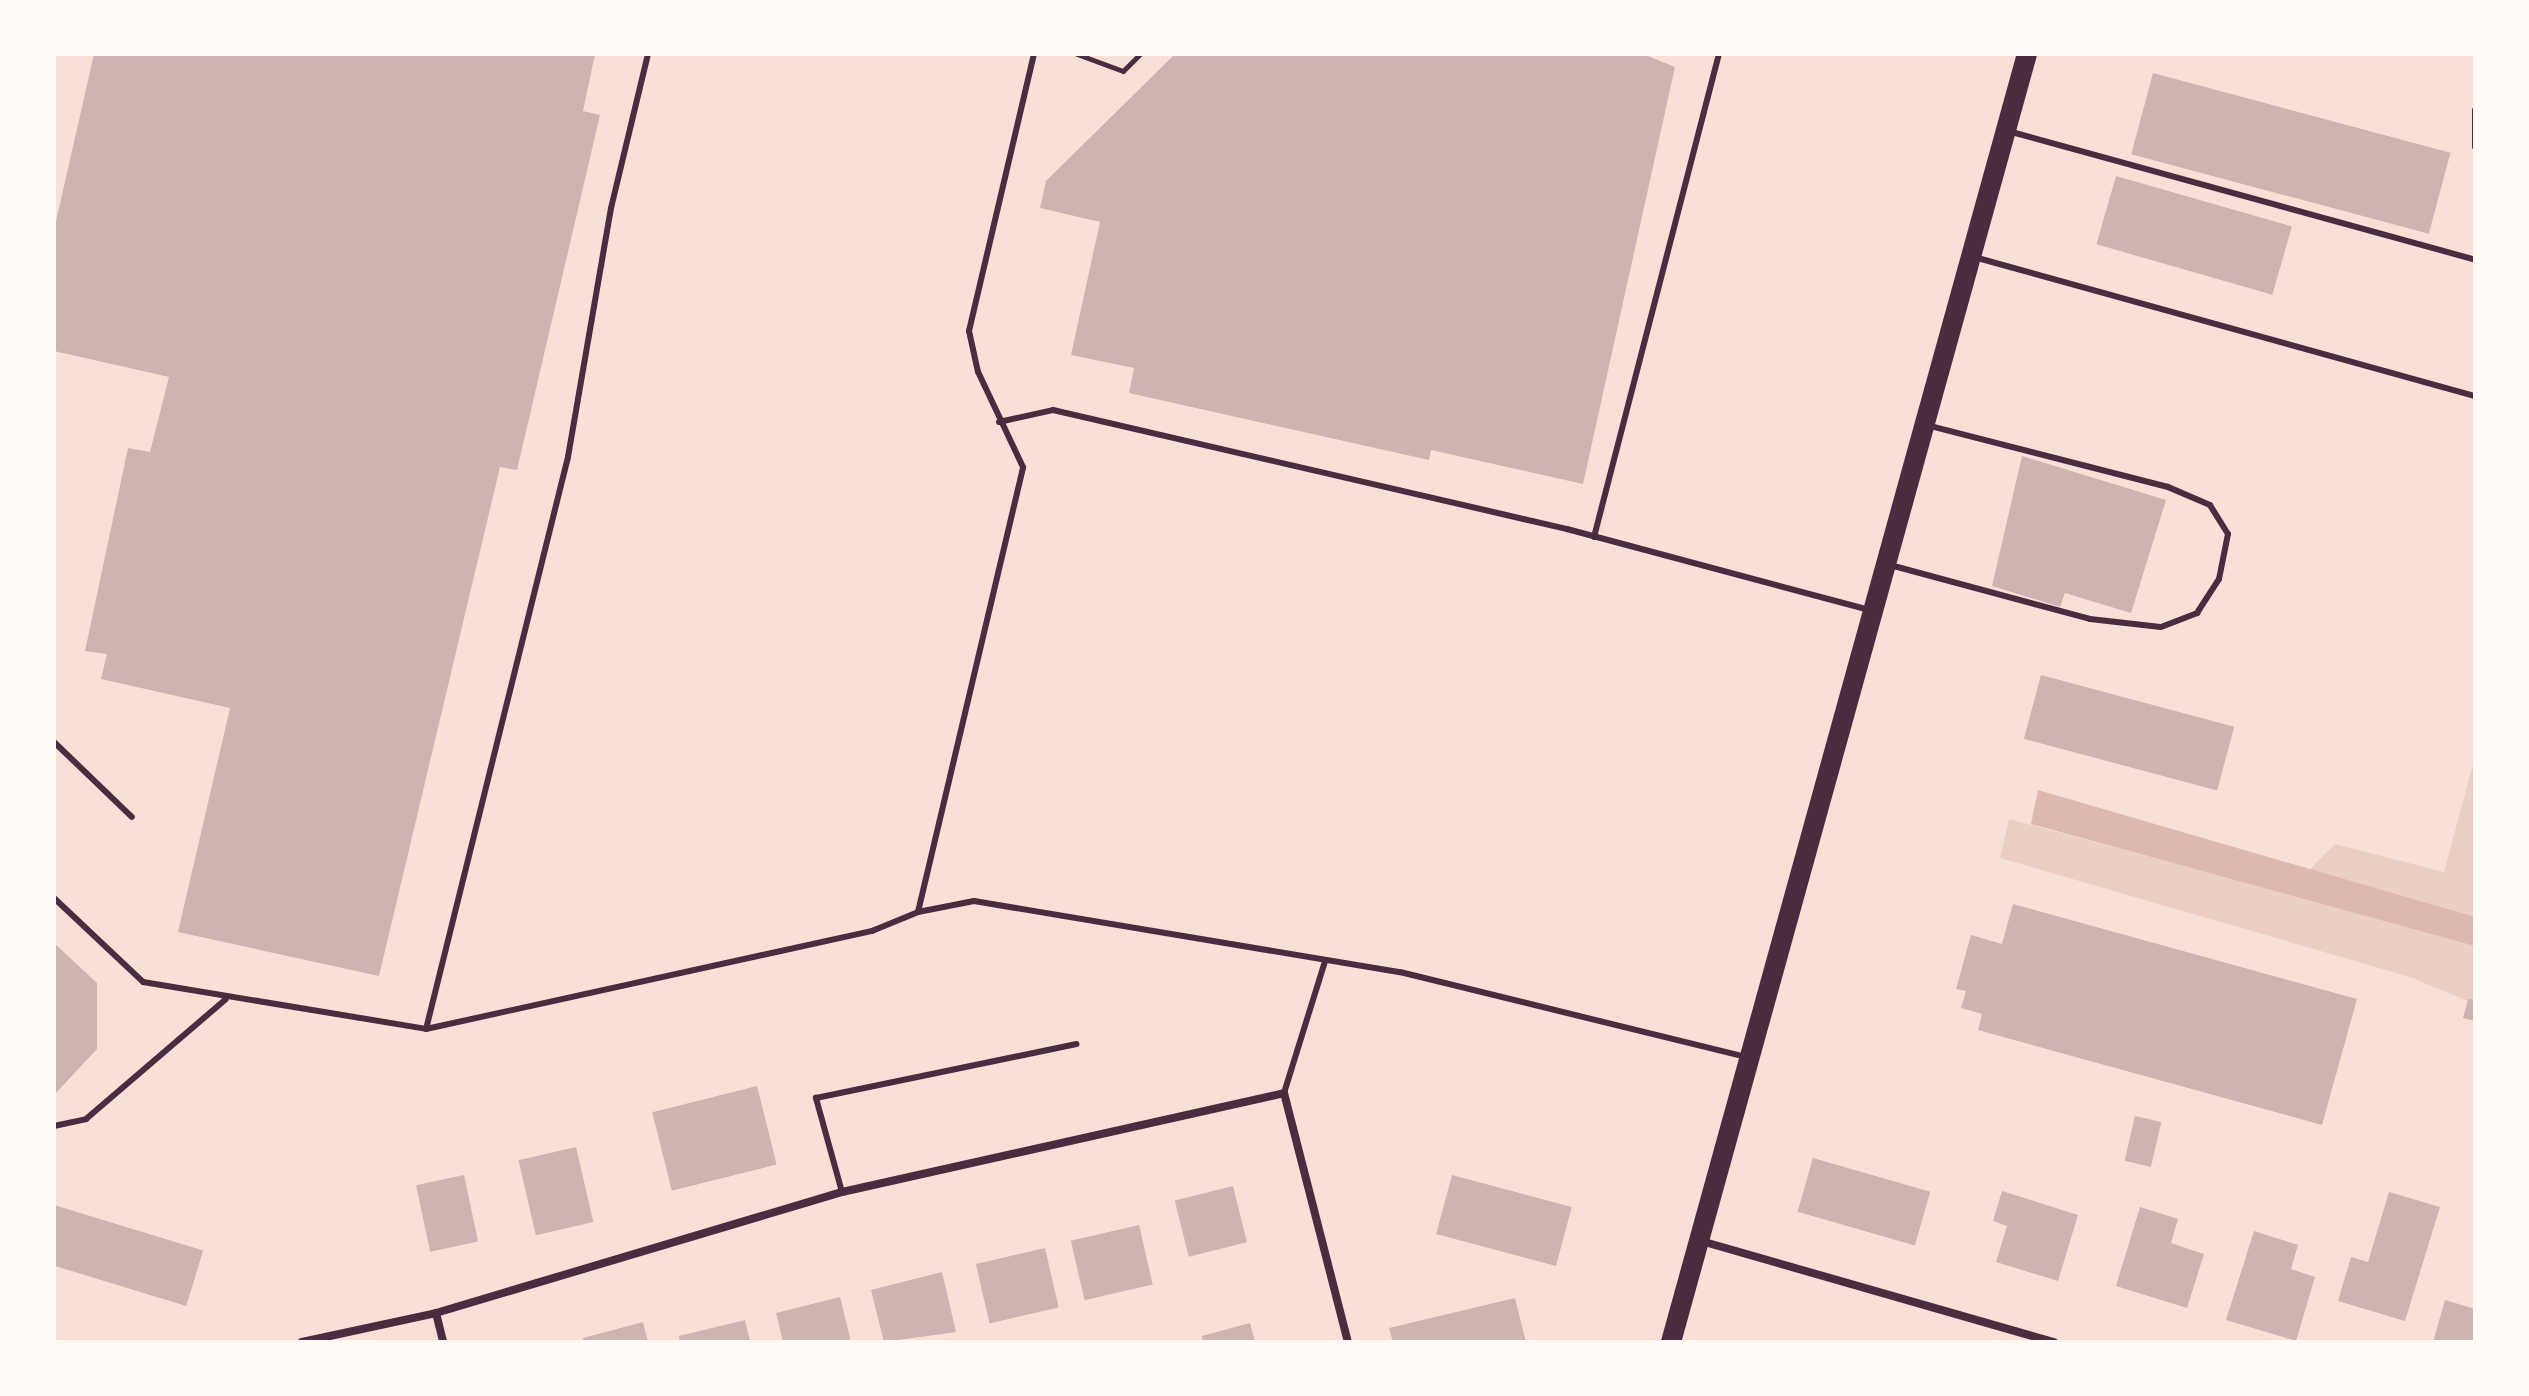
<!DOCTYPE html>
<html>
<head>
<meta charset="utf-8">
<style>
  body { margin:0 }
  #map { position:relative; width:2529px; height:1396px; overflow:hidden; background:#f7e1d7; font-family:Lato,sans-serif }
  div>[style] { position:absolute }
  .green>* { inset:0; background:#ebcfc5 }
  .water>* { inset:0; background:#dcb8b0 }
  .building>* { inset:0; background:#ccb4b1; transform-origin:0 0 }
  .path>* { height:5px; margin:-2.5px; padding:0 2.5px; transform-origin:2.5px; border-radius:2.5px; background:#4a2c40 }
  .service>* { height:6px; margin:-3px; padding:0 3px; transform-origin:3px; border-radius:3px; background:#4a2c40 }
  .minor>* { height:8px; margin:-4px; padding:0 4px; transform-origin:4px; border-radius:4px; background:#4a2c40 }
  .primary>* { height:20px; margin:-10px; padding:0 10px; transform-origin:10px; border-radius:10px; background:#4a2c40 }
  span { translate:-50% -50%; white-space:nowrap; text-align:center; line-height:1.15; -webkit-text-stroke:6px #fffaf5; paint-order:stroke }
  .frame { position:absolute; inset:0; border:56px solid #fffaf5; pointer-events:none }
</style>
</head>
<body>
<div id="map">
  <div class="green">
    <div style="clip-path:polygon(2475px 757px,2475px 1004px,2410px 977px,2000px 858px,2009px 819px,2286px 893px,2335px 844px,2444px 872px)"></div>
  </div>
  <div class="water">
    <div style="clip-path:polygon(2038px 790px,2475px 917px,2475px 946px,2031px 824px)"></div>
  </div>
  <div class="building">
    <div style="clip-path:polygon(94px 54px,595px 54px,583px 111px,600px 115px,517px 470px,500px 467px,379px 976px,178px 932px,230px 708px,101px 679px,107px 654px,85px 651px,128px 448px,150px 452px,169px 377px,54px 351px,54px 230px)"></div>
    <div style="clip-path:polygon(1175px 54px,1643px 54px,1675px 67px,1583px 484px,1431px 450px,1429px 460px,1129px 393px,1134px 368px,1071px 355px,1100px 222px,1040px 208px,1046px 181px)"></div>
    <div style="left:2153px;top:73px;width:308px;height:84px;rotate:15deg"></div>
    <div style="left:2116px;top:176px;width:183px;height:71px;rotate:16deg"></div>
    <div style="clip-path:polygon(2022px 456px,2166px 500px,2131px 613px,2065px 593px,2060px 607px,1992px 586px)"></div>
    <div style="left:2041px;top:675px;width:200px;height:66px;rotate:15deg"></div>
    <div style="clip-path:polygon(2013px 904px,2357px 999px,2322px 1125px,1978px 1030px,1982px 1014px,1961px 1008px,1966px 991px,1956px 989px,1971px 935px,2002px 944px)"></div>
    <div style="clip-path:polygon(54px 943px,97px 983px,97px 1049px,54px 1095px)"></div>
    <div style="clip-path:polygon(2468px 999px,2475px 1000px,2475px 1021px,2463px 1018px)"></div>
    <div style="left:757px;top:1086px;width:81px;height:108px;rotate:76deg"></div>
    <div style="left:2135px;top:1116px;width:27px;height:46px;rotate:13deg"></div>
    <div style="left:576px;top:1147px;width:77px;height:59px;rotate:77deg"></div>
    <div style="left:1813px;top:1158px;width:122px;height:56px;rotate:16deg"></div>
    <div style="left:464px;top:1175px;width:68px;height:49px;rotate:78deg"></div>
    <div style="left:1452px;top:1175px;width:124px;height:61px;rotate:15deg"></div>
    <div style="left:1233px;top:1186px;width:58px;height:60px;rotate:76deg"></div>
    <div style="clip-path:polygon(2002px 1191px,2078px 1215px,2058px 1281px,1996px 1262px,2007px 1226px,1993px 1221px)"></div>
    <div style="clip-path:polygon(2389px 1192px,2440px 1207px,2405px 1321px,2338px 1301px,2351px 1257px,2368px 1262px)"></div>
    <div style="left:54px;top:1205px;width:156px;height:58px;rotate:17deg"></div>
    <div style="clip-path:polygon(2140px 1207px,2178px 1219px,2171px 1243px,2204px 1254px,2187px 1308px,2116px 1286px)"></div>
    <div style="left:1139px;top:1225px;width:61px;height:70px;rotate:77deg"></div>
    <div style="clip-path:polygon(2254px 1231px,2298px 1245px,2291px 1269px,2315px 1277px,2296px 1341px,2226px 1320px)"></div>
    <div style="left:1045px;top:1248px;width:61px;height:71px;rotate:77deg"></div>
    <div style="clip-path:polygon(942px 1272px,956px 1332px,884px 1342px,871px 1290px)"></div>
    <div style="clip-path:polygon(840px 1297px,851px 1342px,783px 1342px,776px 1313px)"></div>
    <div style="clip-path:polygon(1515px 1298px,1526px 1342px,1393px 1342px,1389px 1328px)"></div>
    <div style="clip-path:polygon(2445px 1300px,2475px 1309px,2475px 1342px,2433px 1342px)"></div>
    <div style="clip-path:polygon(745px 1320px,750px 1342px,680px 1342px,679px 1336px)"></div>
    <div style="clip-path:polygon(643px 1322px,648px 1342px,584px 1342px,583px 1338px)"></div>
    <div style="clip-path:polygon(1250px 1323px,1255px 1342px,1203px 1342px,1202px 1336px)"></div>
  </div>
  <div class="path">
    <div style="left:1077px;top:54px;width:49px;rotate:20.3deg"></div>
    <div style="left:1123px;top:71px;width:24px;rotate:-45deg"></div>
  </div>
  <div class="service">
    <div style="left:648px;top:54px;width:158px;rotate:103.5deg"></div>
    <div style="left:611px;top:208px;width:253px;rotate:99.8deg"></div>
    <div style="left:568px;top:457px;width:589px;rotate:103.94deg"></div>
    <div style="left:426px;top:1029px;width:457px;rotate:-12.4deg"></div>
    <div style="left:872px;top:931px;width:50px;rotate:-22.4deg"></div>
    <div style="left:918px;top:912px;width:57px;rotate:-11.1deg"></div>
    <div style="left:974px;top:901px;width:432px;rotate:9.5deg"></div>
    <div style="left:1400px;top:972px;width:355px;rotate:13.8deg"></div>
    <div style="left:2475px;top:110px;width:37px;rotate:90deg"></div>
    <div style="left:2008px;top:131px;width:484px;rotate:15.4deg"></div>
    <div style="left:1974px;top:257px;width:520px;rotate:15.51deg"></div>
    <div style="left:999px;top:422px;width:55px;rotate:-12.5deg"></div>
    <div style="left:1053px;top:410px;width:528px;rotate:13.04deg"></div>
    <div style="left:1567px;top:529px;width:314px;rotate:15deg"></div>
    <div style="left:1594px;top:537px;width:499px;rotate:-75.5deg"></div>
    <div style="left:1890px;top:565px;width:207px;rotate:15.1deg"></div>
    <div style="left:2090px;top:619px;width:71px;rotate:6.4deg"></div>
    <div style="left:2161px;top:627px;width:39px;rotate:-21deg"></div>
    <div style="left:2197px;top:613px;width:40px;rotate:-57.1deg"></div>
    <div style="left:2219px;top:579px;width:46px;rotate:-78.7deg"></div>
    <div style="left:2228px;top:534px;width:34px;rotate:-122deg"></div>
    <div style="left:2210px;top:505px;width:46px;rotate:-156.8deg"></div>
    <div style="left:2168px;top:487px;width:249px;rotate:-165.6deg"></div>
    <div style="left:54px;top:742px;width:108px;rotate:43.9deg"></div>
    <div style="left:54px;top:898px;width:122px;rotate:43.3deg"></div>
    <div style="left:143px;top:982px;width:287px;rotate:9.4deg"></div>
    <div style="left:918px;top:912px;width:457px;rotate:-76.7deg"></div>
    <div style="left:1023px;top:467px;width:105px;rotate:-115.3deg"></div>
    <div style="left:978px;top:372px;width:42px;rotate:-102.4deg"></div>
    <div style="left:969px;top:331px;width:285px;rotate:-76.8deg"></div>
    <div style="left:1284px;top:1093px;width:138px;rotate:-72.7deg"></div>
    <div style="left:54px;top:1126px;width:33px;rotate:-12deg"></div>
    <div style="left:86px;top:1119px;width:184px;rotate:-40.6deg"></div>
    <div style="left:842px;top:1192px;width:98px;rotate:-105.5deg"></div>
    <div style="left:816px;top:1098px;width:266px;rotate:-11.7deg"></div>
  </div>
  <div class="minor">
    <div style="left:1701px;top:1241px;width:367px;rotate:16deg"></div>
    <div style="left:436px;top:1313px;width:30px;rotate:76deg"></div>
    <div style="left:302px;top:1342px;width:137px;rotate:-12.2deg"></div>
    <div style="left:436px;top:1313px;width:424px;rotate:-16.6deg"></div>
    <div style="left:842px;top:1192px;width:453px;rotate:-12.6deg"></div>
    <div style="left:1284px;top:1093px;width:257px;rotate:75.6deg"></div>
  </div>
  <div class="primary">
    <div style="left:1671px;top:1342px;width:1336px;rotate:-74.55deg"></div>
  </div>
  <div class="frame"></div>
</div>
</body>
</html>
